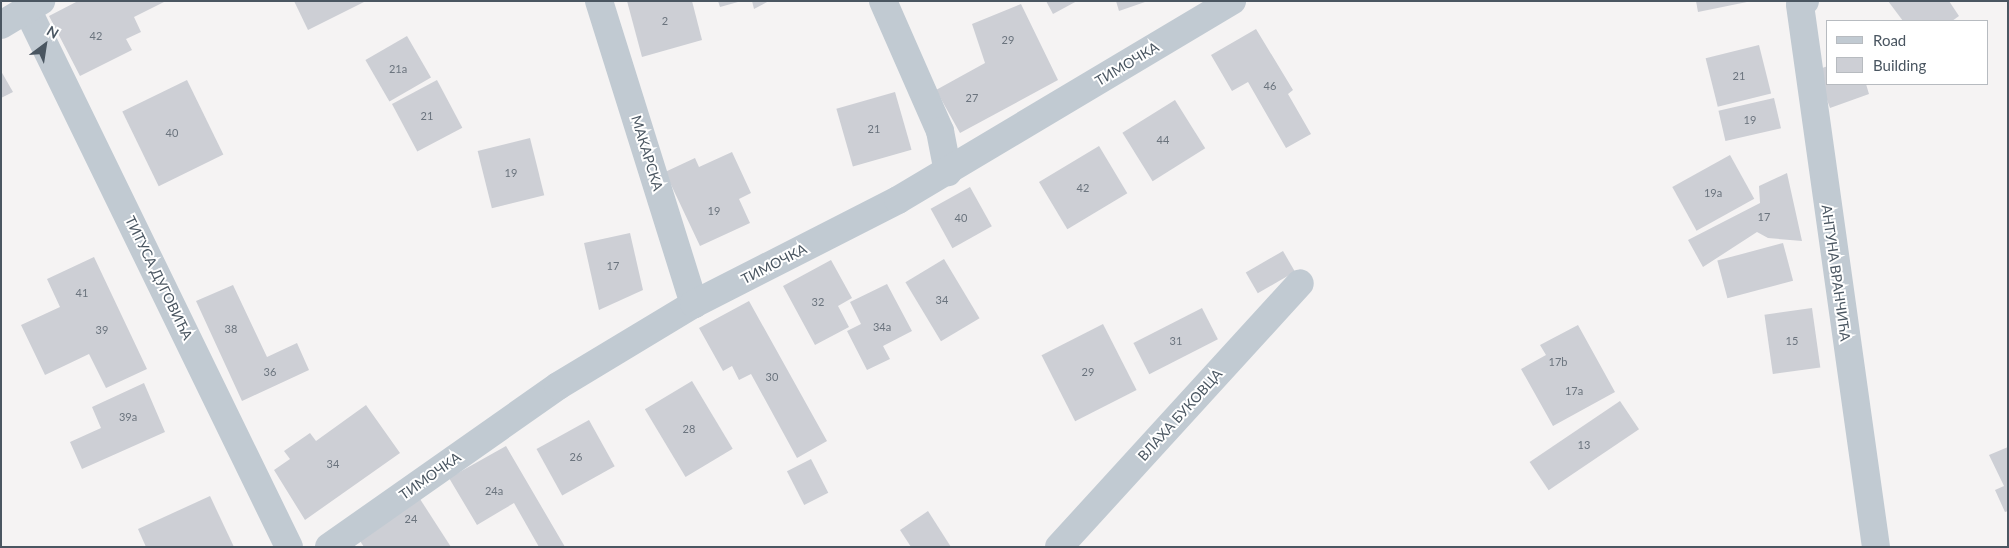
<!DOCTYPE html>
<html>
<head>
<meta charset="utf-8">
<style>
  body { margin:0 }
  #map { position:relative; width:2009px; height:548px; overflow:hidden; background:#f5f3f3; font-family:Lato,sans-serif }
  div>[style] { position:absolute }
  .building>* { inset:0; background:#cdcfd5; transform-origin:0 0 }
  .minor>* { height:28px; margin:-14px; padding:0 14px; transform-origin:14px; border-radius:14px; background:#c1cad2 }
  span { translate:-50% -50%; white-space:nowrap; text-align:center; line-height:1.15; -webkit-text-stroke:4px #fff; paint-order:stroke }
  .number-label { font-size:11px; color:#6b747e }
  .number-label span { -webkit-text-stroke-width:0 }
  .street-label { font-size:14px; color:#4a5661 }
  .frame { position:absolute; inset:0; border:2px solid #4a5661; pointer-events:none }
  .legend { position:absolute; left:1826px; top:20px; width:162px; height:65px; box-sizing:border-box; background:#fff; border:1px solid #b7bbc0; margin:0; padding:6px 9px; list-style:none; font-size:15px; color:#4a5661 }
  .legend li { display:flex; align-items:center; gap:10px; height:25px }
  .legend b { width:25px; border:1px solid #b7bbc0 }
  .north { position:absolute; left:20px; top:20px; width:50px; height:50px; -webkit-text-stroke:4px #fff; paint-order:stroke; rotate:31deg; font-size:14px; font-weight:700; line-height:20px; text-align:center; color:#4a5661 }
  .north::after { content:''; display:block; margin:auto; width:18px; height:22px; background:#4a5661; clip-path:polygon(50% 0,100% 100%,50% 72%,0 100%) }
</style>
</head>
<body>
<div id="map">
  <div class="building">
    <div style="clip-path:polygon(78px 1px,166px 1px,134px 17px,141px 32px,126px 39px,132px 50px,80px 76px,49px 16px)"></div>
    <div style="clip-path:polygon(294px 1px,366px 1px,308px 30px)"></div>
    <div style="clip-path:polygon(627px 1px,692px 1px,702px 40px,642px 57px)"></div>
    <div style="clip-path:polygon(718px 1px,738px 1px,738px 2px,720px 7px)"></div>
    <div style="clip-path:polygon(752px 1px,769px 1px,754px 9px)"></div>
    <div style="clip-path:polygon(1046px 1px,1077px 1px,1053px 14px)"></div>
    <div style="clip-path:polygon(1116px 1px,1145px 1px,1145px 2px,1119px 11px)"></div>
    <div style="clip-path:polygon(1696px 1px,1746px 1px,1747px 2px,1698px 12px)"></div>
    <div style="clip-path:polygon(1888px 1px,1949px 1px,1959px 16px,1952px 21px,1903px 21px)"></div>
    <div style="clip-path:polygon(1021px 4px,1058px 80px,960px 133px,936px 90px,985px 63px,972px 24px)"></div>
    <div style="clip-path:polygon(1256px 29px,1293px 90px,1288px 94px,1311px 134px,1286px 148px,1248px 82px,1232px 91px,1211px 55px)"></div>
    <div style="left:407px;top:36px;width:48px;height:48px;rotate:60deg"></div>
    <div style="left:1759px;top:45px;width:50px;height:55px;rotate:76deg"></div>
    <div style="clip-path:polygon(1828px 66px,1828px 84px,1866px 84px,1869px 94px,1830px 108px,1816px 70px)"></div>
    <div style="clip-path:polygon(1px 71px,13px 92px,1px 98px)"></div>
    <div style="left:187px;top:80px;width:83px;height:72px;rotate:64deg"></div>
    <div style="left:437px;top:80px;width:54px;height:51px;rotate:62deg"></div>
    <div style="left:895px;top:92px;width:60px;height:61px;rotate:74deg"></div>
    <div style="left:1774px;top:98px;width:31px;height:57px;rotate:77deg"></div>
    <div style="left:1175px;top:100px;width:57px;height:62px;rotate:58deg"></div>
    <div style="left:530px;top:138px;width:59px;height:54px;rotate:76deg"></div>
    <div style="left:1099px;top:146px;width:55px;height:70px;rotate:59deg"></div>
    <div style="clip-path:polygon(732px 152px,751px 193px,739px 199px,750px 223px,700px 246px,665px 172px,695px 158px,699px 167px)"></div>
    <div style="left:1730px;top:155px;width:50px;height:66px;rotate:61deg"></div>
    <div style="clip-path:polygon(1787px 173px,1802px 241px,1768px 238px,1757px 232px,1703px 267px,1688px 240px,1760px 203px,1759px 186px)"></div>
    <div style="left:970px;top:187px;width:45px;height:45px;rotate:61deg"></div>
    <div style="clip-path:polygon(630px 233px,643px 290px,599px 310px,584px 243px)"></div>
    <div style="left:1783px;top:243px;width:39px;height:68px;rotate:75deg"></div>
    <div style="left:1283px;top:251px;width:24px;height:43px;rotate:60deg"></div>
    <div style="clip-path:polygon(94px 257px,147px 369px,106px 388px,89px 354px,45px 375px,21px 325px,60px 307px,47px 279px)"></div>
    <div style="left:944px;top:259px;width:69px;height:45px;rotate:59deg"></div>
    <div style="clip-path:polygon(831px 260px,852px 298px,838px 306px,849px 327px,815px 345px,783px 286px)"></div>
    <div style="clip-path:polygon(887px 284px,912px 331px,883px 346px,890px 359px,867px 370px,847px 331px,861px 324px,850px 302px)"></div>
    <div style="clip-path:polygon(233px 285px,267px 357px,297px 343px,309px 370px,242px 401px,196px 301px)"></div>
    <div style="clip-path:polygon(749px 301px,827px 441px,797px 458px,751px 374px,739px 380px,732px 366px,723px 371px,699px 328px)"></div>
    <div style="left:1202px;top:308px;width:35px;height:77px;rotate:63deg"></div>
    <div style="left:1812px;top:308px;width:60px;height:48px;rotate:82deg"></div>
    <div style="left:1103px;top:324px;width:74px;height:69px;rotate:63deg"></div>
    <div style="clip-path:polygon(1578px 325px,1615px 392px,1553px 426px,1521px 369px,1546px 355px,1540px 345px)"></div>
    <div style="left:692px;top:381px;width:79px;height:55px;rotate:59deg"></div>
    <div style="clip-path:polygon(144px 383px,165px 432px,82px 469px,70px 442px,101px 428px,92px 407px)"></div>
    <div style="left:1620px;top:401px;width:34px;height:109px;rotate:56deg"></div>
    <div style="clip-path:polygon(366px 405px,400px 453px,305px 520px,274px 470px,290px 459px,284px 451px,310px 433px,316px 441px)"></div>
    <div style="left:589px;top:420px;width:53px;height:60px;rotate:61deg"></div>
    <div style="clip-path:polygon(506px 446px,565px 547px,539px 547px,514px 503px,477px 525px,449px 478px)"></div>
    <div style="clip-path:polygon(2008px 447px,2008px 511px,2005px 512px,1995px 490px,2004px 486px,1989px 455px)"></div>
    <div style="left:811px;top:459px;width:38px;height:27px;rotate:63deg"></div>
    <div style="clip-path:polygon(210px 496px,234px 547px,146px 547px,138px 529px)"></div>
    <div style="clip-path:polygon(420px 499px,451px 547px,364px 547px,358px 538px)"></div>
    <div style="clip-path:polygon(928px 511px,951px 547px,911px 547px,900px 530px)"></div>
  </div>
  <div class="minor">
    <div style="left:599px;top:1px;width:318px;rotate:72.6deg"></div>
    <div style="left:883px;top:1px;width:142px;rotate:66.3deg"></div>
    <div style="left:940px;top:131px;width:42px;rotate:79deg"></div>
    <div style="left:1805px;top:1px;width:6px;rotate:141deg"></div>
    <div style="left:1800px;top:5px;width:547px;rotate:82.02deg"></div>
    <div style="left:27px;top:9px;width:598px;rotate:64.03deg"></div>
    <div style="left:1px;top:25px;width:47px;rotate:-31deg"></div>
    <div style="left:329px;top:547px;width:280px;rotate:-35.1deg"></div>
    <div style="left:558px;top:386px;width:159px;rotate:-31.1deg"></div>
    <div style="left:694px;top:304px;width:229px;rotate:-27deg"></div>
    <div style="left:898px;top:200px;width:389px;rotate:-30.8deg"></div>
    <div style="left:1059px;top:547px;width:357px;rotate:-47.6deg"></div>
  </div>
  <div class="number-label">
    <span style="left:665px;top:21px">2</span>
    <span style="left:96px;top:36px">42</span>
    <span style="left:1008px;top:40px">29</span>
    <span style="left:398px;top:69px">21a</span>
    <span style="left:1739px;top:76px">21</span>
    <span style="left:1270px;top:86px">46</span>
    <span style="left:972px;top:98px">27</span>
    <span style="left:427px;top:116px">21</span>
    <span style="left:1750px;top:120px">19</span>
    <span style="left:874px;top:129px">21</span>
    <span style="left:172px;top:133px">40</span>
    <span style="left:1163px;top:140px">44</span>
    <span style="left:511px;top:173px">19</span>
    <span style="left:1083px;top:188px">42</span>
    <span style="left:1713px;top:193px">19a</span>
    <span style="left:714px;top:211px">19</span>
    <span style="left:1764px;top:217px">17</span>
    <span style="left:961px;top:218px">40</span>
    <span style="left:613px;top:266px">17</span>
    <span style="left:82px;top:293px">41</span>
    <span style="left:942px;top:300px">34</span>
    <span style="left:818px;top:302px">32</span>
    <span style="left:882px;top:327px">34a</span>
    <span style="left:231px;top:329px">38</span>
    <span style="left:102px;top:330px">39</span>
    <span style="left:1176px;top:341px">31</span>
    <span style="left:1792px;top:341px">15</span>
    <span style="left:1558px;top:362px">17b</span>
    <span style="left:270px;top:372px">36</span>
    <span style="left:1088px;top:372px">29</span>
    <span style="left:772px;top:377px">30</span>
    <span style="left:1574px;top:391px">17a</span>
    <span style="left:128px;top:417px">39a</span>
    <span style="left:689px;top:429px">28</span>
    <span style="left:1584px;top:445px">13</span>
    <span style="left:576px;top:457px">26</span>
    <span style="left:333px;top:464px">34</span>
    <span style="left:494px;top:491px">24a</span>
    <span style="left:411px;top:519px">24</span>
  </div>
  <div class="street-label">
    <span style="left:1127px;top:64px;rotate:-31deg">ТИМОЧКА</span>
    <span style="left:647px;top:153px;rotate:73deg">МАКАРСКА</span>
    <span style="left:774px;top:264px;rotate:-27deg">ТИМОЧКА</span>
    <span style="left:1836px;top:273px;rotate:82deg">АНТУНА ВРАНЧИЋА</span>
    <span style="left:159px;top:278px;rotate:64deg">ТИТУСА ДУГОВИЋА</span>
    <span style="left:1180px;top:415px;rotate:-48deg">ВЛАХА БУКОВЦА</span>
    <span style="left:430px;top:476px;rotate:-35deg">ТИМОЧКА</span>
  </div>
  <div class="frame"></div>
  <ul class="legend">
  <li><b style="height:6px;background:#c1cad2"></b>Road</li>
  <li><b style="height:14px;background:#cdcfd5"></b>Building</li>
  </ul>
  <div class="north">N</div>
</div>
</body>
</html>
